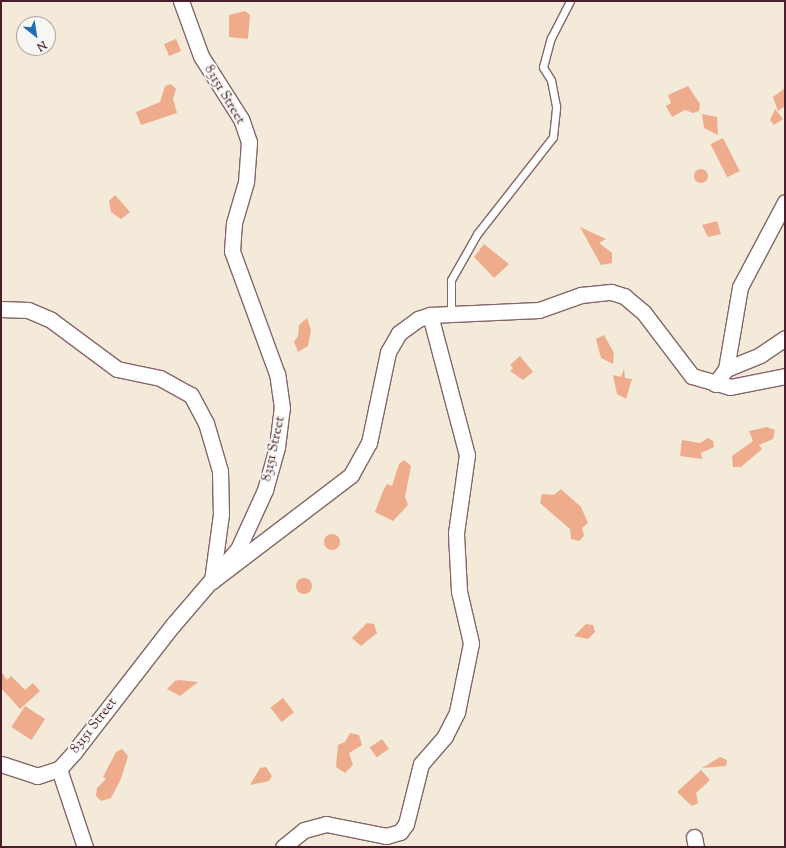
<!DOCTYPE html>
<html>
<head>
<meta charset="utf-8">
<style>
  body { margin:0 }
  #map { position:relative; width:786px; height:848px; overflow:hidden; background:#f3ead9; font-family:"Sorts Mill Goudy",serif }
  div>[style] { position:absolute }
  .building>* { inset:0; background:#eeac8c; transform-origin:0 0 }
  .round { border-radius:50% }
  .roads { filter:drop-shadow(1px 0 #856668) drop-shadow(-1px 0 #856668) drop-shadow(0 1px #856668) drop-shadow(0 -1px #856668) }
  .service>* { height:7px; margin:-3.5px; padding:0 3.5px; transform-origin:3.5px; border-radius:3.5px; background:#fff }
  .minor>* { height:15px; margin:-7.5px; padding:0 7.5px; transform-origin:7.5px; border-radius:7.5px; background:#fff }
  span { translate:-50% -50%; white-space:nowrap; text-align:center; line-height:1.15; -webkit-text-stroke:4px #f6f6f2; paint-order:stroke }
  .street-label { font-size:14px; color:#4a1f2b }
  .frame { position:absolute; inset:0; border:2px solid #4a1f2b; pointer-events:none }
  .north { position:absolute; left:16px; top:16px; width:40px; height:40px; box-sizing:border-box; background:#f6f6f2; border:1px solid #b1a0a2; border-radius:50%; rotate:150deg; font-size:11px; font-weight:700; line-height:16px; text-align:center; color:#4a1f2b }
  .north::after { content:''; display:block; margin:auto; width:14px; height:18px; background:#1f6fb2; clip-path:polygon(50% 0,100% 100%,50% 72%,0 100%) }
</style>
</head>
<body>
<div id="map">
  <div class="building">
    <div style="clip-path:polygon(245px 11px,250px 15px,248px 39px,229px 37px,229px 15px)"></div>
    <div style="left:176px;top:39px;width:13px;height:13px;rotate:67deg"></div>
    <div style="clip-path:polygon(171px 84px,176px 89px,173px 99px,177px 113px,141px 125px,136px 112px,160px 102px,165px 86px)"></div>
    <div style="clip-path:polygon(688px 86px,700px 104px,699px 111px,693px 113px,685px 110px,672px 117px,666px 106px,671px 103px,668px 95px)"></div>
    <div style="clip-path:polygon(785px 88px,785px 106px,778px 111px,773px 97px)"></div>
    <div style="clip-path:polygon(775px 109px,783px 119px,774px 125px,770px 120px)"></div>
    <div style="clip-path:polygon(702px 114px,717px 117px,718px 135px,704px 128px)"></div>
    <div style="left:723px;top:138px;width:37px;height:14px;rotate:63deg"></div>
    <div class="round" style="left:694px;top:169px;width:14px;height:14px"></div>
    <div style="clip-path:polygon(115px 195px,130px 212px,121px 219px,111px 212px,109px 201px)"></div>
    <div style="clip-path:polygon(717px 221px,721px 234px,708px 237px,702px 225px)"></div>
    <div style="clip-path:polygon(580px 227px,606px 239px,599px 243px,612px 253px,612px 263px,601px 265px)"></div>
    <div style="clip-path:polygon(484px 244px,509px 264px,494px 278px,474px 257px)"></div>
    <div style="clip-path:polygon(307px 318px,311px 330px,308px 346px,298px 352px,294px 342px,298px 336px,299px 325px)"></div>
    <div style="clip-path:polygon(604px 335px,614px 353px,613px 364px,601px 358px,596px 339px)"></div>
    <div style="clip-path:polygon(520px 356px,533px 372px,523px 380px,510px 371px,513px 368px,510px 365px)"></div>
    <div style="clip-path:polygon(624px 369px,625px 378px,632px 379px,626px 399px,617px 394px,613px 375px,621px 377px)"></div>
    <div style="clip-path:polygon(767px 427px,775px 430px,773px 439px,759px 445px,762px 449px,741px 467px,733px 467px,732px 456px,753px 441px,749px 431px)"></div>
    <div style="clip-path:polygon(708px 438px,713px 441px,714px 447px,701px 453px,702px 459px,680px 456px,682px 440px,700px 443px)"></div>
    <div style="clip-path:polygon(404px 460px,411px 466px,405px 497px,408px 505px,393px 521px,375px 512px,383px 491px,387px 484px,392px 486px,399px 464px)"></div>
    <div style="clip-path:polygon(561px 489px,581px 507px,588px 523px,582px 528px,584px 536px,579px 541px,571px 539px,570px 529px,540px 503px,542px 494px,554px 495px)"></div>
    <div class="round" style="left:324px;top:534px;width:16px;height:16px"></div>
    <div class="round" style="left:296px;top:578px;width:16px;height:16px"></div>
    <div style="clip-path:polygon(367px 623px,374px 624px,377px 633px,361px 646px,352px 638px)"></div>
    <div style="clip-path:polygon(586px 624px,593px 625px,595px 632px,588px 639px,574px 636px)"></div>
    <div style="clip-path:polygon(1px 671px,7px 680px,11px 676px,25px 690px,33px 683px,40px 691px,20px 709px,1px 688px)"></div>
    <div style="clip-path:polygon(175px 681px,178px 680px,198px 682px,180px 696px,167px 689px)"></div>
    <div style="left:283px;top:698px;width:18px;height:16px;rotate:52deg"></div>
    <div style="left:25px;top:706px;width:24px;height:25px;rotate:33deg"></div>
    <div style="clip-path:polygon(350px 733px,359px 735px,362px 745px,349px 753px,353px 765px,345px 773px,336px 767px,338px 745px,345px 742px)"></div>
    <div style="left:382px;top:739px;width:12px;height:15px;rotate:55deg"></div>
    <div style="clip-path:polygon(122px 749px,128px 756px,121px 779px,111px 798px,101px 801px,96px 796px,97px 788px,106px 779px,103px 777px,116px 752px)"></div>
    <div style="clip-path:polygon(720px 757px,727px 760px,726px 766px,702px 768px)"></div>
    <div style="clip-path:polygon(266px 767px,272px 776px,269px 781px,250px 785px,260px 768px)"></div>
    <div style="clip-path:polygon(701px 770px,710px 780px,696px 793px,698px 803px,692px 806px,677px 792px)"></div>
  </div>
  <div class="roads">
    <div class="service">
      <div style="left:451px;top:314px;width:34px;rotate:-90deg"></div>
      <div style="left:451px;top:280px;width:53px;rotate:-60.5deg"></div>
      <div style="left:477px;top:234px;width:123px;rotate:-51.9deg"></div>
      <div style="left:553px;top:137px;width:31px;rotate:-84deg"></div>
      <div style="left:556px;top:106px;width:26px;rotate:-101deg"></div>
      <div style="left:551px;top:80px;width:15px;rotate:-122deg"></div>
      <div style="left:543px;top:67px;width:30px;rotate:-75deg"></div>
      <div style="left:551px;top:38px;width:42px;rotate:-62.8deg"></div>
    </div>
    <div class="minor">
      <div style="left:1px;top:309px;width:27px;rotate:2deg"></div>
      <div style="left:28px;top:310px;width:25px;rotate:23deg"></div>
      <div style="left:51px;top:320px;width:82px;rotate:36.6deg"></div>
      <div style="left:117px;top:369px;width:44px;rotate:11.8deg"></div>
      <div style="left:160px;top:378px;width:35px;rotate:29deg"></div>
      <div style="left:191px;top:395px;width:32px;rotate:62deg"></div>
      <div style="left:206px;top:423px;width:50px;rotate:73.7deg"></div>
      <div style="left:220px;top:471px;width:43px;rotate:88.7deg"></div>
      <div style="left:221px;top:514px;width:68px;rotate:97.7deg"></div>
      <div style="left:212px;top:581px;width:175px;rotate:-37.3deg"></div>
      <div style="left:351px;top:475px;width:37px;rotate:-61deg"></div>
      <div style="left:369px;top:443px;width:93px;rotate:-78.2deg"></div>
      <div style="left:388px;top:352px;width:22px;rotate:-60deg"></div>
      <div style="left:399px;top:333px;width:24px;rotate:-36deg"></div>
      <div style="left:418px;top:319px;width:13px;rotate:-18deg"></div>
      <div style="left:430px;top:315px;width:109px;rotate:-2.6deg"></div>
      <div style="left:539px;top:310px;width:45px;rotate:-19.7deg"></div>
      <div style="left:581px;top:295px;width:30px;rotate:-6deg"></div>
      <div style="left:611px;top:292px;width:14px;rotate:17deg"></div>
      <div style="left:624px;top:296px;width:26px;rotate:40deg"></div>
      <div style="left:644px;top:313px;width:79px;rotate:52.7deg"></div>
      <div style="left:692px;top:376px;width:40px;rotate:16deg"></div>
      <div style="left:730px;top:387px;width:56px;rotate:-11.3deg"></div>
      <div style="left:726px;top:369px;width:37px;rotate:-22deg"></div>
      <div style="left:760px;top:355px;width:30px;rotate:-34deg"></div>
      <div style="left:715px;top:384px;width:19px;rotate:-54deg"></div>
      <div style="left:726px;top:369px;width:83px;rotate:-80.3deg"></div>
      <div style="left:740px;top:287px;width:96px;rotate:-62.1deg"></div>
      <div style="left:1px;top:764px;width:38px;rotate:18deg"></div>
      <div style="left:37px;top:776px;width:23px;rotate:-18deg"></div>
      <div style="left:59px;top:769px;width:24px;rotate:-48deg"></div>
      <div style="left:75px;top:751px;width:158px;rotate:-52.2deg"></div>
      <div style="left:172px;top:626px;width:101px;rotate:-49.4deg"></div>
      <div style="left:238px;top:549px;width:65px;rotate:-65.4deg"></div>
      <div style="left:265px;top:490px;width:45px;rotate:-74.4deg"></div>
      <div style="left:277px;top:447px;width:39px;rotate:-83deg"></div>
      <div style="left:282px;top:408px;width:34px;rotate:-98deg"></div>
      <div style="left:277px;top:374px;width:131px;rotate:-110.1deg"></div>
      <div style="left:232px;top:251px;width:28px;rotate:-86deg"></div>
      <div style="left:234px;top:223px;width:43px;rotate:-73.7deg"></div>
      <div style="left:246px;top:182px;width:40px;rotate:-85.7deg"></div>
      <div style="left:249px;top:142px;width:24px;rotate:-109deg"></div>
      <div style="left:241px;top:119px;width:75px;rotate:-122.4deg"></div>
      <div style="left:201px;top:56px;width:59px;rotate:-110deg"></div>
      <div style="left:59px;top:769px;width:82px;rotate:71.6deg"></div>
      <div style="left:694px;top:837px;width:10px;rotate:79deg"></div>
      <div style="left:283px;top:847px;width:27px;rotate:-39deg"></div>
      <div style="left:304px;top:830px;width:23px;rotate:-15deg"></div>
      <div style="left:326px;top:824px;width:61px;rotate:11.3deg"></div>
      <div style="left:386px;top:836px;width:15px;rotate:-16deg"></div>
      <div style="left:400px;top:832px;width:10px;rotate:-53deg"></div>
      <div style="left:406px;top:824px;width:62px;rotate:-76deg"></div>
      <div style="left:421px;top:764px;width:37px;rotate:-49deg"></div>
      <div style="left:445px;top:736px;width:27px;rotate:-63deg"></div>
      <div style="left:457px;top:712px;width:70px;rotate:-78.5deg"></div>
      <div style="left:471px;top:643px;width:53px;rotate:-103deg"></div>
      <div style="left:459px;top:591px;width:58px;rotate:-93deg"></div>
      <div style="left:456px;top:533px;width:79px;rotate:-82deg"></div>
      <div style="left:467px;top:455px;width:145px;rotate:-104.8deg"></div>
    </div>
  </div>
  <div class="street-label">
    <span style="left:224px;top:95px;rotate:59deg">83151 Street</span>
    <span style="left:274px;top:449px;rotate:-78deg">83151 Street</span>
    <span style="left:94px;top:726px;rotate:-52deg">83151 Street</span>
  </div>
  <div class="frame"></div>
  <div class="north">N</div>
</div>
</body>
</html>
